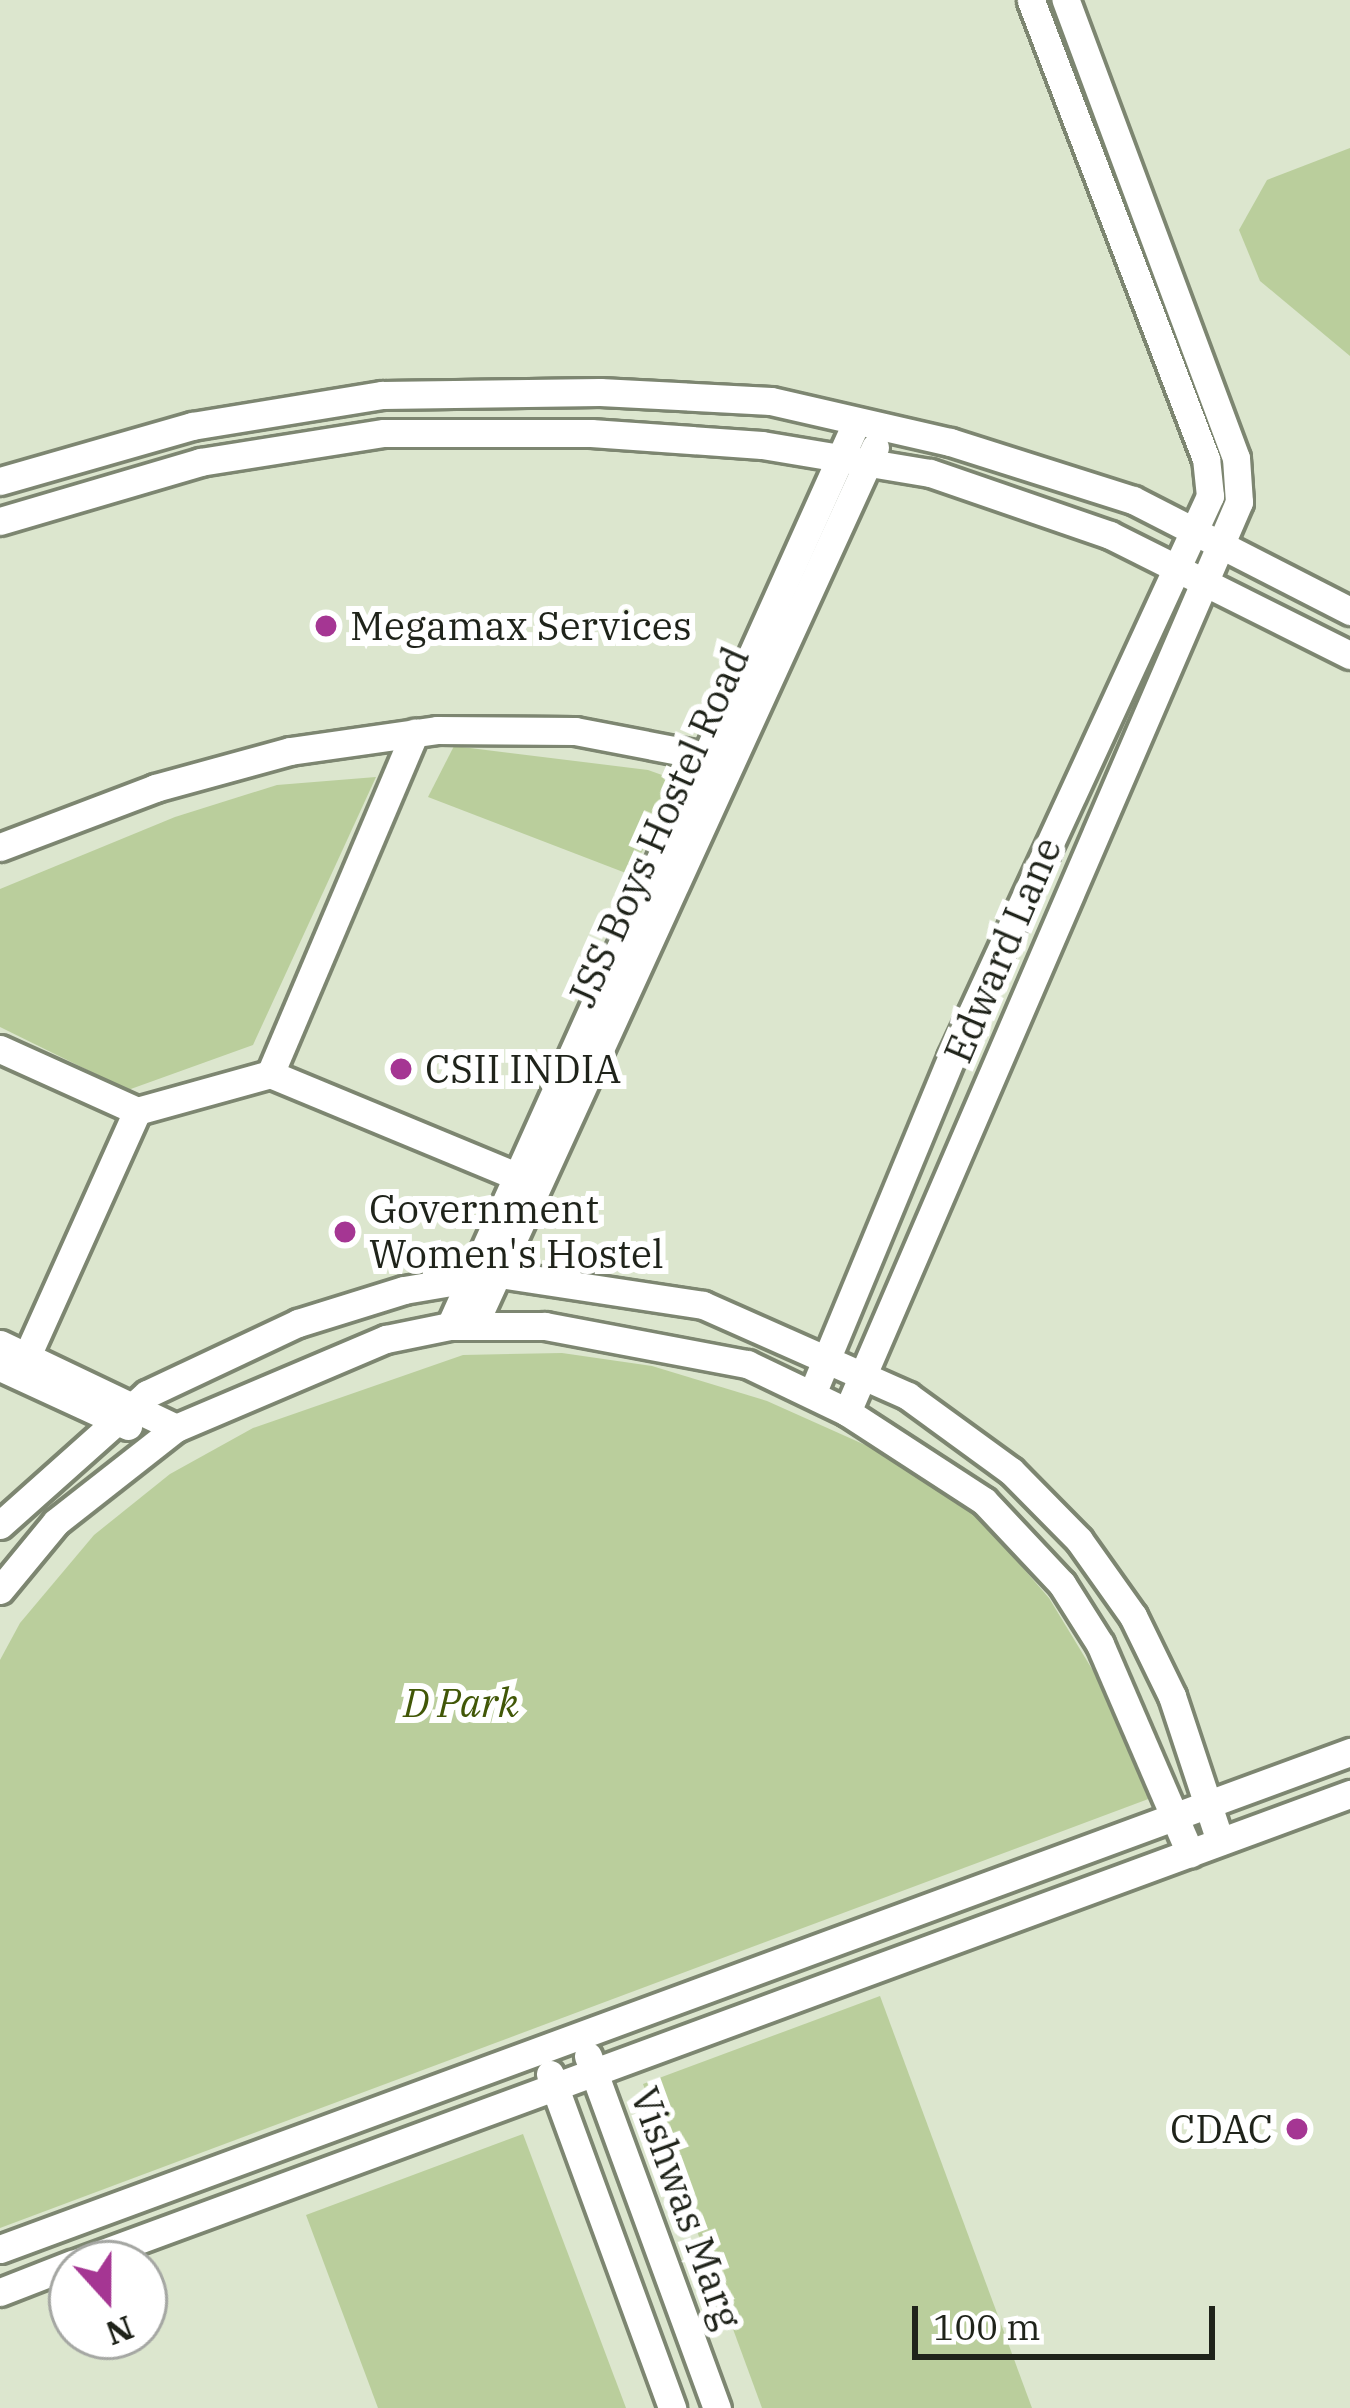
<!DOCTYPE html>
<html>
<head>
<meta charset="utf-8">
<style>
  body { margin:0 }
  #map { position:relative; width:1350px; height:2408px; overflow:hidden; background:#dce6ce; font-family:"IBM Plex Serif",serif }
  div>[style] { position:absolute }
  .green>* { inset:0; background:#bace9c }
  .roads { filter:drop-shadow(3px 0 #7d8671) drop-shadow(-3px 0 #7d8671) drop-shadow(0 3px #7d8671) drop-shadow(0 -3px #7d8671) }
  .minor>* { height:27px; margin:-13.5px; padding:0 13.5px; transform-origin:13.5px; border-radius:13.5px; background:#fff }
  .dots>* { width:33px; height:33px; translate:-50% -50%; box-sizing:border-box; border:6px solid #fff; border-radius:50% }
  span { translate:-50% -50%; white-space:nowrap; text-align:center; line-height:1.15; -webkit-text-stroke:12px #fff; paint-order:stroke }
  .poi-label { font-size:39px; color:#1f231a }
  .left { translate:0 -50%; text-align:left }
  .right { translate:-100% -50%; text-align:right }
  .street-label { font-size:39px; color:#1f231a }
  .park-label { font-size:39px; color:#415707; font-style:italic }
  .north { position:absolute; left:48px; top:2240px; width:120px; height:120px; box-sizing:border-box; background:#fff; border:3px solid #a5a7a3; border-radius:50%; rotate:159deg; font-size:33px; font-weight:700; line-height:48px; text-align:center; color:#1f231a }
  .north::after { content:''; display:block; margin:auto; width:42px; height:54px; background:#a53693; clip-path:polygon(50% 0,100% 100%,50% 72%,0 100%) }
  .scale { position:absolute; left:912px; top:2306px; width:303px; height:54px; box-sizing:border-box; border:6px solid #1f231a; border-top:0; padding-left:15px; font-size:36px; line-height:42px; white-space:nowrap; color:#1f231a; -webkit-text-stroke:9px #fff; paint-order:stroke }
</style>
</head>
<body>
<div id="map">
  <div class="green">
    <div style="clip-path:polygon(1350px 148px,1350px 356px,1260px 281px,1239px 230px,1267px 180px)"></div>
    <div style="clip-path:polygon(454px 746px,648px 770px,676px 780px,631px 875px,428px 797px)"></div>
    <div style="clip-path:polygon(376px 777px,253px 1045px,128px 1090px,0 1027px,0 889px,175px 817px,277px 785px)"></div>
    <div style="clip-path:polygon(562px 1353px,652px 1366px,767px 1401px,881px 1452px,976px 1514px,1049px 1598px,1121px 1717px,1151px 1798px,0 2228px,0 1660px,20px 1623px,94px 1535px,170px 1474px,253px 1428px,463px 1355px)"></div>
    <div style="clip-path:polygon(880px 1996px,1032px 2408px,762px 2408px,643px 2084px)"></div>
    <div style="clip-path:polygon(523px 2134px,626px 2408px,378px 2408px,306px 2215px)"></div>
  </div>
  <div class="roads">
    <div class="minor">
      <div style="left:0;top:481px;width:200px;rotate:-16deg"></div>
      <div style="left:192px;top:426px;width:193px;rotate:-9.3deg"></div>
      <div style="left:382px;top:395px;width:218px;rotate:-0.8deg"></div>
      <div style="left:600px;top:392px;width:171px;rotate:3deg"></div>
      <div style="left:771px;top:401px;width:184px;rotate:12.9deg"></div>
      <div style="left:950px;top:442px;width:192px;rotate:17.6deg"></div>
      <div style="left:1133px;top:500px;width:244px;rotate:27.1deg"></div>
      <div style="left:0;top:521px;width:209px;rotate:-16.4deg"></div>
      <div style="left:200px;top:462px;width:186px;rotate:-9deg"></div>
      <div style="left:384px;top:433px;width:207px"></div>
      <div style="left:591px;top:433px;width:171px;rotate:4deg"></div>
      <div style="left:762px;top:445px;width:170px;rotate:9.5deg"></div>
      <div style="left:930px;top:473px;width:190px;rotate:19deg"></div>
      <div style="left:1110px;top:535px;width:268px;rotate:26.6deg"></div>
      <div style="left:0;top:847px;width:166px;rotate:-20.8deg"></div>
      <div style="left:155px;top:788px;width:140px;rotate:-15.3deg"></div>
      <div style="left:290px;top:751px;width:148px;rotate:-8.1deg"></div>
      <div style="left:437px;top:730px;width:138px;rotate:0.4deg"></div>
      <div style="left:575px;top:731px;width:132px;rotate:10.9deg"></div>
      <div style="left:0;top:1049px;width:150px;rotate:24.3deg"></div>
      <div style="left:137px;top:1111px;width:138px;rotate:-15.5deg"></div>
      <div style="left:270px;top:1074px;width:371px;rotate:-67deg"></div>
      <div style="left:270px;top:1074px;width:266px;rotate:22.5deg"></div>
      <div style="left:474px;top:1325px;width:965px;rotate:-65.45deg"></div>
      <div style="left:450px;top:1326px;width:992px;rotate:-65.79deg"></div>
      <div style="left:0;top:1344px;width:195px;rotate:25.5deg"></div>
      <div style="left:27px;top:1356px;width:269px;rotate:-65.8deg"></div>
      <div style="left:0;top:1367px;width:141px;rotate:24.7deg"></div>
      <div style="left:812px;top:1394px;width:364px;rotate:-67.5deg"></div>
      <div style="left:951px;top:1058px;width:619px;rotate:-65.26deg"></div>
      <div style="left:1210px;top:496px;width:37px;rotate:-96deg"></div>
      <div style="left:1206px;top:459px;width:491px;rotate:-110.9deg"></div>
      <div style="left:847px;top:1412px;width:991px;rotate:-66.7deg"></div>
      <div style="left:1239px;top:502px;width:44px;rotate:-93.9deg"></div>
      <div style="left:1236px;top:458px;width:489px;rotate:-110.4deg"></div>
      <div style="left:0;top:1525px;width:197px;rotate:-41.7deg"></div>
      <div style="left:147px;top:1394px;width:167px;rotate:-25.2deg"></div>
      <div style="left:298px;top:1323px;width:111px;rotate:-17.3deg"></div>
      <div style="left:404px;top:1290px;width:96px;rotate:-9.6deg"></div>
      <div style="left:499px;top:1274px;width:206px;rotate:8.6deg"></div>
      <div style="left:703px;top:1305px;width:224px;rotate:23.9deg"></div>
      <div style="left:908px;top:1396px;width:127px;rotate:36.1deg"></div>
      <div style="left:1011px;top:1471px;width:97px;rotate:45.4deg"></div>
      <div style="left:1079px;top:1540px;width:93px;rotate:54.6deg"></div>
      <div style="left:1133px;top:1616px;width:89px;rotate:64deg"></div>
      <div style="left:1172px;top:1696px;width:153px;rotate:71.7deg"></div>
      <div style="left:0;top:1590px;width:88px;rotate:-50.5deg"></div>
      <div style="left:56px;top:1522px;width:152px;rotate:-38.1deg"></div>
      <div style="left:176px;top:1428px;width:228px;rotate:-23deg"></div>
      <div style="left:386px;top:1339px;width:65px;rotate:-11.5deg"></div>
      <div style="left:450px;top:1326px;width:95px"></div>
      <div style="left:545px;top:1326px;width:206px;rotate:10.7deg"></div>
      <div style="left:747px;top:1364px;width:111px;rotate:25.6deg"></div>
      <div style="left:847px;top:1412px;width:163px;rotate:33deg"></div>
      <div style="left:984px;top:1501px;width:114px;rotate:46.8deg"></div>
      <div style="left:1062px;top:1584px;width:71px;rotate:57.7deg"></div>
      <div style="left:1100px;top:1644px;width:228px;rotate:66.7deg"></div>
      <div style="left:588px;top:2056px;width:375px;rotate:69.9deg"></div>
      <div style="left:550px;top:2074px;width:356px;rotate:69.9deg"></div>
      <div style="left:0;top:2249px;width:1439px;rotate:-20.21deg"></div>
      <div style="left:73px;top:2264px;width:1361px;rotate:-20.21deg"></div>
      <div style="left:0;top:2292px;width:77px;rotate:-21.3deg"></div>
    </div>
  </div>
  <div class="dots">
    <div style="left:326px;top:626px;background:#a53693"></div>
    <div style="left:401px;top:1069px;background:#a53693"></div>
    <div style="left:345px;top:1232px;background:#a53693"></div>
    <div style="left:1297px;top:2129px;background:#a53693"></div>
  </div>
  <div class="poi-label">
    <span class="left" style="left:350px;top:626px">Megamax Services</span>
    <span class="left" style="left:425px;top:1069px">CSII INDIA</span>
    <span class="left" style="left:369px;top:1232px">Government<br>Women's Hostel</span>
    <span class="right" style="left:1273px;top:2129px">CDAC</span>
  </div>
  <div class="street-label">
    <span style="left:659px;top:827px;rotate:-66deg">JSS Boys Hostel Road</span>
    <span style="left:1003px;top:950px;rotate:-67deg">Edward Lane</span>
    <span style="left:686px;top:2208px;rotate:70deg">Vishwas Marg</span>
  </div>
  <div class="park-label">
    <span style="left:461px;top:1703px">D Park</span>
  </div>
  <div class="north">N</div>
  <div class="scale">100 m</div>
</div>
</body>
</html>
